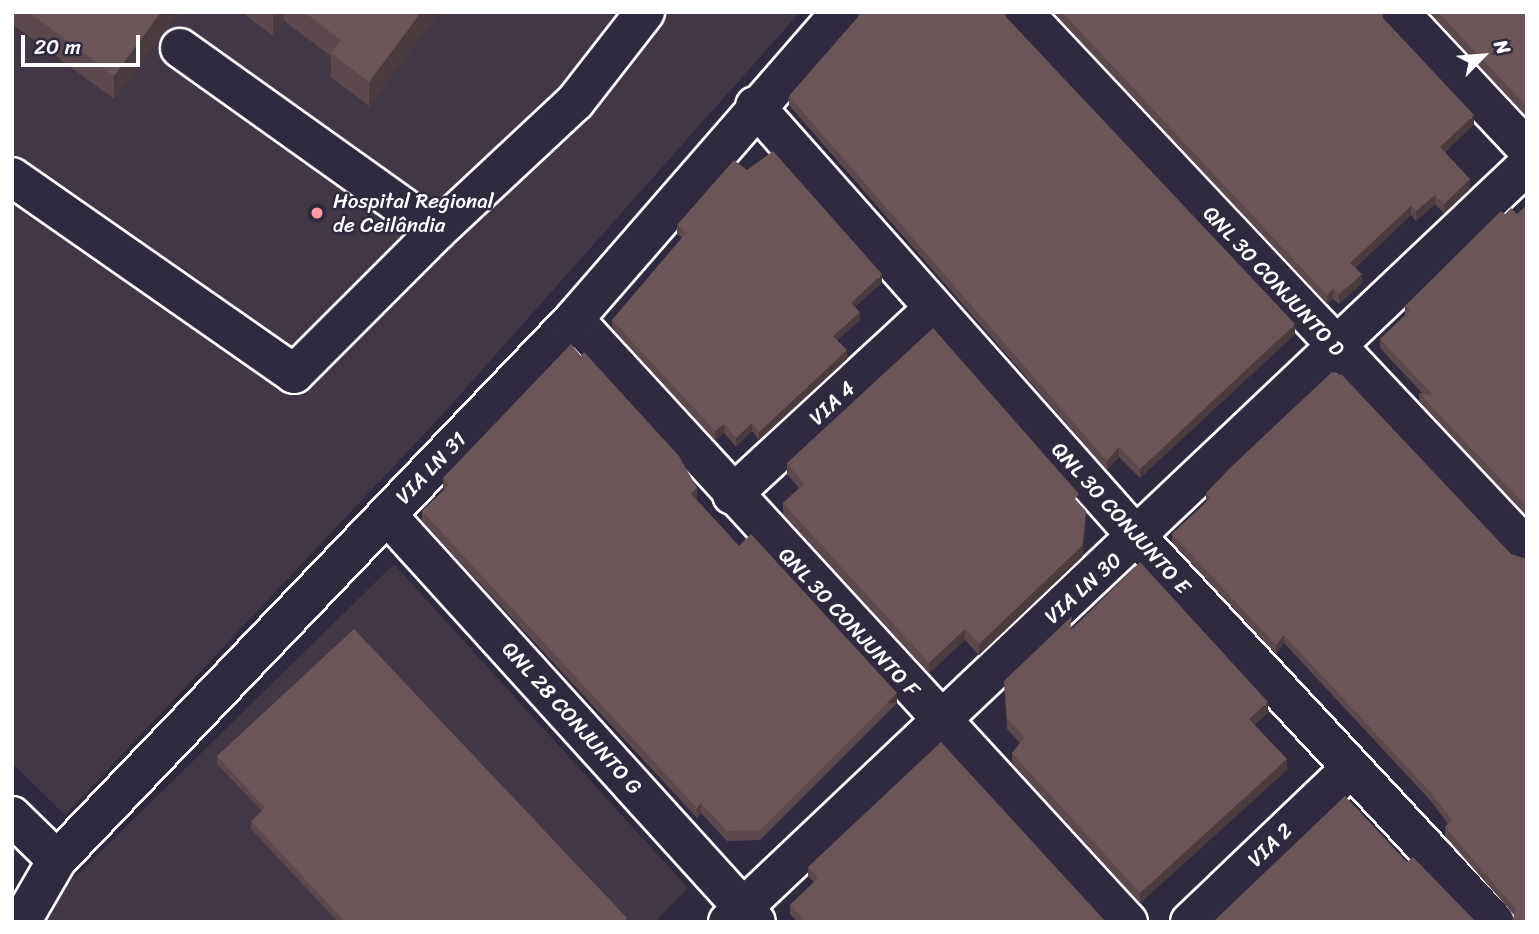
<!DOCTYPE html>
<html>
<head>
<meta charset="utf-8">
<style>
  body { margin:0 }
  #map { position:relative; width:1539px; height:934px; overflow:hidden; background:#2f2a3d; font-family:Sriracha,sans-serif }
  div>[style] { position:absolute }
  .built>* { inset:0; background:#413745 }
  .roads { filter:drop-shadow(2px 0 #fff) drop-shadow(-2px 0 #fff) drop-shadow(0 2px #fff) drop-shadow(0 -2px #fff) }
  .minor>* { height:38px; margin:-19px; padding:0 19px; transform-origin:19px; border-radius:19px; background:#2f2a3d }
  .wall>* { inset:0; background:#5b494d }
  .shaded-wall>* { inset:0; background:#4a3c3e; transform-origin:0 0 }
  .building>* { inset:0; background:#6a5559 }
  .dots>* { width:19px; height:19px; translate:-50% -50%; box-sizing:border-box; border:4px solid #2f2a3d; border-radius:50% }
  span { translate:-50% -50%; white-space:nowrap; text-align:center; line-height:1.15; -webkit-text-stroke:5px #2f2a3d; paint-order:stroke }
  .poi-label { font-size:21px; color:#fff }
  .left { translate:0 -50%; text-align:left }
  .street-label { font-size:21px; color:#fff }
  .frame { position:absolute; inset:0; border:14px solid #fff; pointer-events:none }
  .north { position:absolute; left:1448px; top:21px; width:70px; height:70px; -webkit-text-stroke:5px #2f2a3d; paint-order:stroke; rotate:65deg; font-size:19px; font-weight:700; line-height:28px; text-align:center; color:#fff }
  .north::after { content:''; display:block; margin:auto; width:24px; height:32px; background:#fff; clip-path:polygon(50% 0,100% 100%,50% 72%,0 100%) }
  .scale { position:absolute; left:21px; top:35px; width:119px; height:32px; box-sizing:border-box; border:4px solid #fff; border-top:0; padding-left:9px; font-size:21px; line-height:24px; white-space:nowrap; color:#fff; -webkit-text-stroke:5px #2f2a3d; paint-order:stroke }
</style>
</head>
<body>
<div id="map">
  <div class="built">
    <div style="clip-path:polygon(12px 12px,800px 12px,443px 414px,65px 815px,12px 763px)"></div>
    <div style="clip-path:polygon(394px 564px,688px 888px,655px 922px,38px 922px,34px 917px)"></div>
  </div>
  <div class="roads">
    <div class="minor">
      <div style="left:1023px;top:12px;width:736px;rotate:46.76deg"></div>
      <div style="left:1399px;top:12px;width:187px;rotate:46.9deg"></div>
      <div style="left:180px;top:48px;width:315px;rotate:35.5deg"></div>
      <div style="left:755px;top:106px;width:577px;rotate:48.44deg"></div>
      <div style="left:1138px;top:538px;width:524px;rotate:47.09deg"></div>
      <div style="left:12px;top:177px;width:344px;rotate:34.9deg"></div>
      <div style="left:294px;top:374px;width:202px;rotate:-45deg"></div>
      <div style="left:437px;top:231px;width:189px;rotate:-43.1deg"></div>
      <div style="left:575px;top:102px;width:114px;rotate:-52.1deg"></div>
      <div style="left:574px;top:319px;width:819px;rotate:47.43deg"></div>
      <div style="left:732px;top:495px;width:272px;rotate:-42.8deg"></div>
      <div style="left:387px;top:515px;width:549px;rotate:47.8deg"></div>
      <div style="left:12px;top:816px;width:63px;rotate:44.4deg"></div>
      <div style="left:21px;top:922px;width:72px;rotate:-59.9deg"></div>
      <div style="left:57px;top:860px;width:748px;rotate:-46.3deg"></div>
      <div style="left:574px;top:319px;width:407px;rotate:-49deg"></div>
      <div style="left:728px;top:922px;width:1101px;rotate:-43.45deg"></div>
      <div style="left:1190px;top:922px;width:221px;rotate:-43.7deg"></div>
    </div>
  </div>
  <div class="wall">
    <div style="clip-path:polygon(12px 12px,179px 12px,114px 99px,12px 24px)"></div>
    <div style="clip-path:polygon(242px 12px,439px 12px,369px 106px,331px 77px,331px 56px,284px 21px,273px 36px)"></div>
    <div style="clip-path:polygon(1053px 12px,1382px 12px,1383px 18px,1474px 124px,1445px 152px,1470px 189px,1444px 213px,1435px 204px,1416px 221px,1411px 215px,1355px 268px,1362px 283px,1339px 304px,1333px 299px,1327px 304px)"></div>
    <div style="clip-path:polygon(1429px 12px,1527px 12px,1527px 117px)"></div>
    <div style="clip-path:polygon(858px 17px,1007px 18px,1295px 334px,1140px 478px,1119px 457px,1107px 470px,789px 105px,789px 96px)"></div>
    <div style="clip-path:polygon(1527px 205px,1527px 516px,1419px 401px,1419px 393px,1423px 394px,1380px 348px,1380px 339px,1405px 315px,1405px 306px,1505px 214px,1517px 214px)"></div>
    <div style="clip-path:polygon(677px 225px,882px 282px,855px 307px,860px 320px,837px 340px,847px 359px,759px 440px,752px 431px,736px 447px,724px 433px,715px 440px,612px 328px,612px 320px,682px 238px,677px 234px)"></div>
    <div style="clip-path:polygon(787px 463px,1079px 504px,1086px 522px,1082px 557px,979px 655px,965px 640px,929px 673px,783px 514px,783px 503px,799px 488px,787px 474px)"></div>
    <div style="clip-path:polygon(443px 478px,697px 498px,696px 499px,739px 546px,897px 703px,760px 840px,727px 841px,701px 813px,697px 818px,422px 521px,422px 511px,444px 490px,443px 488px)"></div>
    <div style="clip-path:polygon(1206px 493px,1511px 554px,1527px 922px,1514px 915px,1445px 836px,1445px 827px,1448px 824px,1430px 800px,1284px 643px,1276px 654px,1172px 542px,1172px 534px,1206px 502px)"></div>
    <div style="clip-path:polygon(1072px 626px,1072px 630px,1268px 713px,1254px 725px,1287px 770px,1140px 903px,1012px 763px,1012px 753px,1020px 743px,1007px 729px,1004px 681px)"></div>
    <div style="clip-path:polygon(217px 756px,627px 922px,338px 922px,251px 829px,251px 821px,262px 811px,217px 764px)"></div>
    <div style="clip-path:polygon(808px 867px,1106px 922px,798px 922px,790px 914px,790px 905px,814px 882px,808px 876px)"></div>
  </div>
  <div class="shaded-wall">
    <div style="clip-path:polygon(161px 12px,179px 12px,114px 99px,114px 76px)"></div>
    <div style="clip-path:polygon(273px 12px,284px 12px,284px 21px,273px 36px)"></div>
    <div style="clip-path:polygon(421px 12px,439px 12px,369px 106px,369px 82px)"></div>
    <div style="clip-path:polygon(1474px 115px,1474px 124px,1440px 157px,1440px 147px)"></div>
    <div style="clip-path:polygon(1470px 179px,1470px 189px,1444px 213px,1444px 204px)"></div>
    <div style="clip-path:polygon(1435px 195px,1435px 204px,1416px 221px,1416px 211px)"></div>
    <div style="clip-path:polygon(1411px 206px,1411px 215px,1350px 273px,1350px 263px)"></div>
    <div style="clip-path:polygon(882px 274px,882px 282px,851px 311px,851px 303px)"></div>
    <div style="clip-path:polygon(1362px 274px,1362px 283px,1339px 304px,1339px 294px)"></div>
    <div style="clip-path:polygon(1333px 289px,1333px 299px,1327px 304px,1327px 295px)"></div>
    <div style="clip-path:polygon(860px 312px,860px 320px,833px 344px,833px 336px)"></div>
    <div style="clip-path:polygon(1295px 324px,1295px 334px,1140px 478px,1140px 469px)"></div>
    <div style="clip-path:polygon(847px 350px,847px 359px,759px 440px,759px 432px)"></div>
    <div style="clip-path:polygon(752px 423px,752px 431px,736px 447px,736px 438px)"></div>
    <div style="clip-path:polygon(724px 424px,724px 433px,715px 440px,715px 431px)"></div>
    <div style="clip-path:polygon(1119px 447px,1119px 457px,1107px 470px,1107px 461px)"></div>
    <div style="clip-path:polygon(697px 488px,697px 498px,691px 504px,691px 494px)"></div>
    <div style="clip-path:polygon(1086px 511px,1086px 522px,1082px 557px,979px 655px,979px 644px)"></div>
    <div style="clip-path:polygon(965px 629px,965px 640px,929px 673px,929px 663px)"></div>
    <div style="clip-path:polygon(1284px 635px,1284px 643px,1276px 654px,1276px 645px)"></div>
    <div style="left:897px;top:693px;width:10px;height:194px;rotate:90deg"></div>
    <div style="clip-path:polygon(1268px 702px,1268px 713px,1249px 729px,1249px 719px)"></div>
    <div style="clip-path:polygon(1287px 759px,1287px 770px,1140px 903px,1140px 893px)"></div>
    <div style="clip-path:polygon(701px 803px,701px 813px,697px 818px,697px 808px)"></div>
  </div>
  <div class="building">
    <div style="clip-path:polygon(29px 12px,161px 12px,114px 76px)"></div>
    <div style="clip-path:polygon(304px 12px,421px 12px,369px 82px,331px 53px,341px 40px)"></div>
    <div style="clip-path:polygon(860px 12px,1004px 12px,1007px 18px,1295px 324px,1140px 469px,1119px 447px,1107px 461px,789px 96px,858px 17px)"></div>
    <div style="clip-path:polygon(1062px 12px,1382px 12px,1383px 18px,1474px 115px,1440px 147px,1470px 179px,1444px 204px,1435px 195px,1416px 211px,1411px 206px,1350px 263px,1362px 274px,1339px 294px,1333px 289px,1327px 295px)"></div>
    <div style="clip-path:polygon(1438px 12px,1527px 12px,1527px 107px)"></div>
    <div style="clip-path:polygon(773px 151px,882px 274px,851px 303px,860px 312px,833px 336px,847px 350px,759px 432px,752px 423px,736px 438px,724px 424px,715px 431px,612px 320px,686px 233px,677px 225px,734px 160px,747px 170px)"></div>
    <div style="clip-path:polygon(1527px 205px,1527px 507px,1419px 393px,1434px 396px,1380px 339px,1410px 311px,1405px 306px,1501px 211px,1505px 214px,1511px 208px,1517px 214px)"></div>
    <div style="clip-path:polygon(933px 328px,1079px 494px,1075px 499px,1086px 511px,1082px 546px,979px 644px,965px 629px,929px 663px,783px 503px,804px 484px,787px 463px)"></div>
    <div style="clip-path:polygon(571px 344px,581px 356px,584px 352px,679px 456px,697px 488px,691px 494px,739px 546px,751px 534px,897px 693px,760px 830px,727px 831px,701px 803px,697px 808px,422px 511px,449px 485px,443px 478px)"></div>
    <div style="clip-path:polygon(1332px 372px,1342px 375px,1511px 554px,1527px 559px,1527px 922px,1512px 922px,1516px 909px,1445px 827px,1452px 820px,1430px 792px,1284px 635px,1276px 645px,1172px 534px,1211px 498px,1206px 493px,1231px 467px)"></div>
    <div style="clip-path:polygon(1140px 562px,1268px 702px,1249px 719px,1287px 759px,1140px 893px,1012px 753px,1025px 737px,1007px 718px,1004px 681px,1072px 616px,1070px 631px)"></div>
    <div style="clip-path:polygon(354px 629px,627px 918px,623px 922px,345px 922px,251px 821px,265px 808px,217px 756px)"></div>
    <div style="clip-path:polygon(941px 742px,1106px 922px,806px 922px,790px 905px,818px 878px,808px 867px)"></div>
    <div style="clip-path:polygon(1345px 796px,1407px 862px,1413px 857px,1476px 922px,1217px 922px,1215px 920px)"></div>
  </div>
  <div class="dots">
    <div style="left:317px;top:213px;background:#ff9aa2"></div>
  </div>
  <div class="poi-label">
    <span class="left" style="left:333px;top:213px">Hospital Regional<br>de Ceilândia</span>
  </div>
  <div class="street-label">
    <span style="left:1274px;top:281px;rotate:47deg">QNL 30 CONJUNTO D</span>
    <span style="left:832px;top:403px;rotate:-43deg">VIA 4</span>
    <span style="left:431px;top:468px;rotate:-46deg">VIA LN 31</span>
    <span style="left:1121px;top:518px;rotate:48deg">QNL 30 CONJUNTO E</span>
    <span style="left:1083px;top:588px;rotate:-42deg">VIA LN 30</span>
    <span style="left:849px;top:622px;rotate:47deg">QNL 30 CONJUNTO F</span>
    <span style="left:572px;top:718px;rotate:48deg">QNL 28 CONJUNTO G</span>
    <span style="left:1270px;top:845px;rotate:-44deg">VIA 2</span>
  </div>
  <div class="frame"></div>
  <div class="north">N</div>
  <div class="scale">20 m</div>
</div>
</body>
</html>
